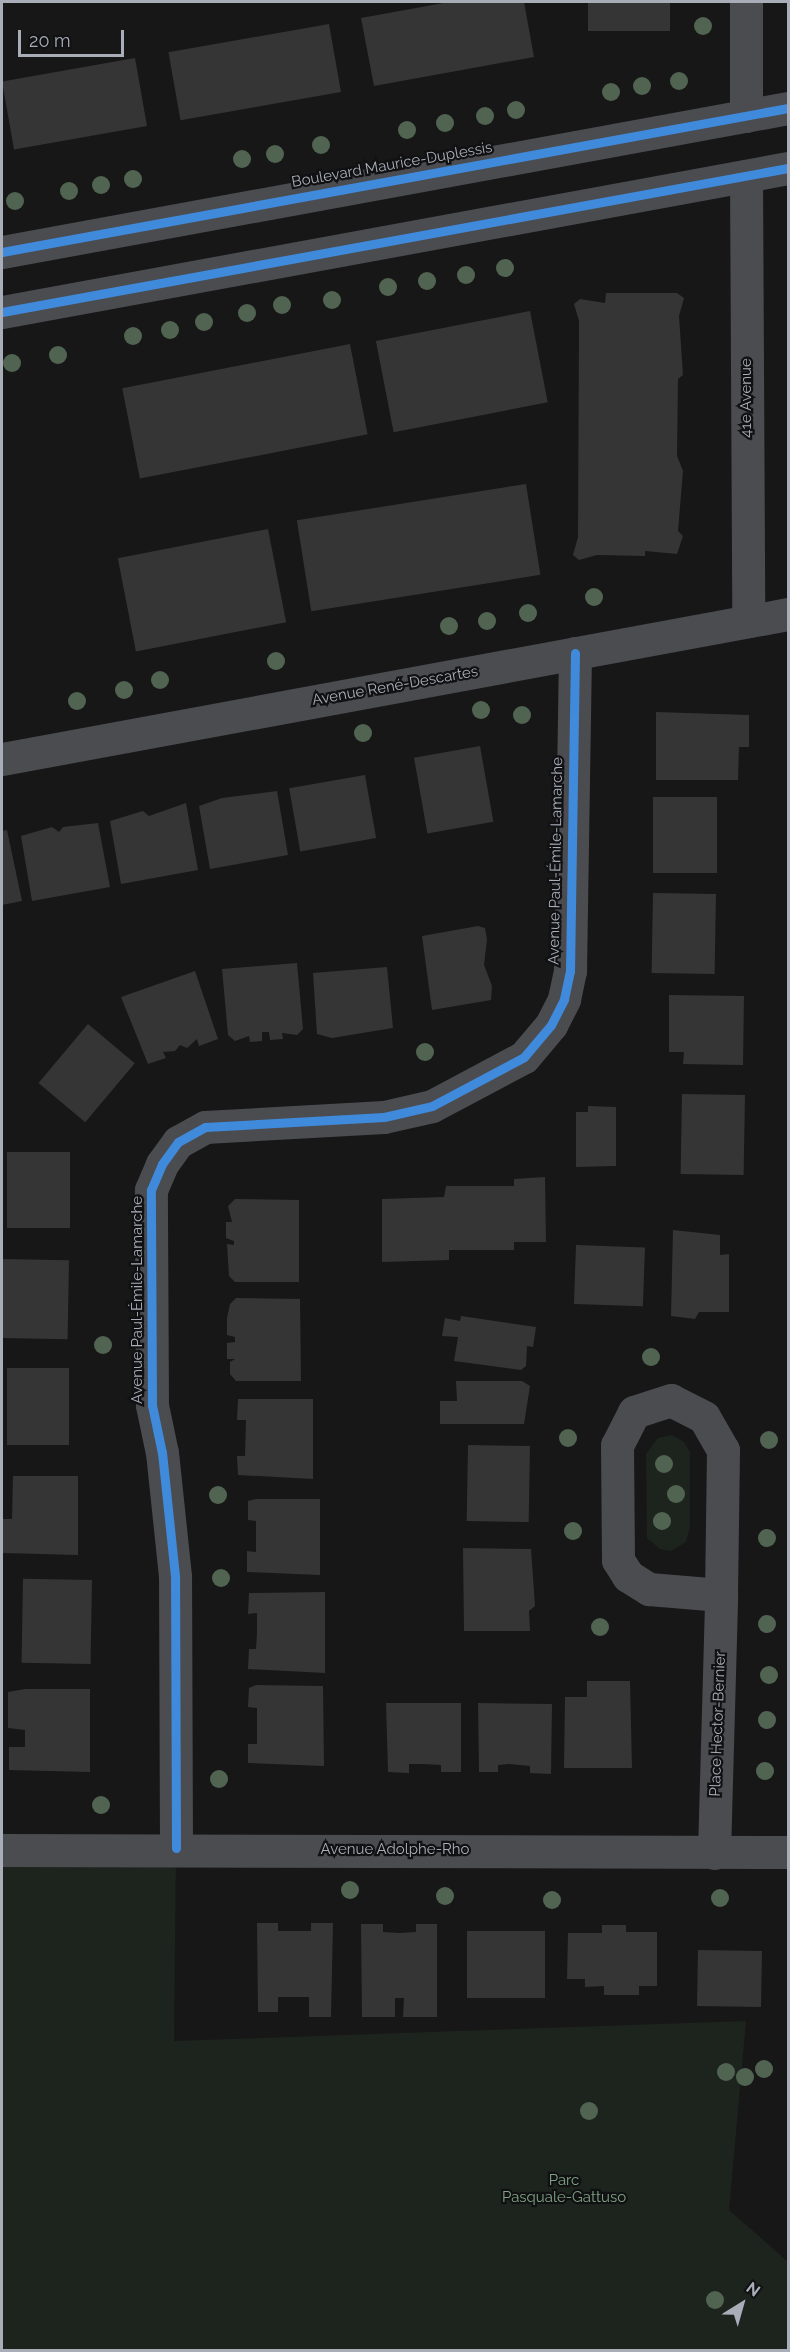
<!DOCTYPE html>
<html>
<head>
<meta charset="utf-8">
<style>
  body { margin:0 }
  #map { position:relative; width:790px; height:2352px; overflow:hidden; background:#171717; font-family:Raleway,sans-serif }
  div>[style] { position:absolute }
  .green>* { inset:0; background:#1d241e }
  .building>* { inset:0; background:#353536; transform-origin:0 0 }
  .minor>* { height:33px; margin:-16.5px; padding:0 16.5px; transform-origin:16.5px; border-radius:16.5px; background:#4b4c50 }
  .tertiary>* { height:33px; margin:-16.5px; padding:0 16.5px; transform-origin:16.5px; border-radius:16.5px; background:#4b4c50 }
  .cycleway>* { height:9px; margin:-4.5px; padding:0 4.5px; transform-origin:4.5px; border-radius:4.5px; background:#408adc }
  .trees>* { width:18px; height:18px; margin:-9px; border-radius:50%; background:#506451 }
  span { translate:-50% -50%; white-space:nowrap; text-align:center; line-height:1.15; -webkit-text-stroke:4.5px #111113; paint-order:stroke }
  .street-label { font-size:15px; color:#a8adb8 }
  .park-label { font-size:15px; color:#7fa381 }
  .frame { position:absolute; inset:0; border:3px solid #a8adb8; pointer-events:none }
  .north { position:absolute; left:712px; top:2274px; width:60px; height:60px; -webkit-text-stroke:4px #111113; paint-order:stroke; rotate:37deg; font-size:16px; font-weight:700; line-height:24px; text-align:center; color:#a8adb8 }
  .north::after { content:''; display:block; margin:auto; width:21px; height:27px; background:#a8adb8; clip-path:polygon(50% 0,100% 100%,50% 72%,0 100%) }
  .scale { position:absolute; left:18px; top:30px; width:106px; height:27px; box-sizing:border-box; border:3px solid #a8adb8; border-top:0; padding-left:8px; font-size:18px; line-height:21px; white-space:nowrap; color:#a8adb8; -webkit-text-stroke:4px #111113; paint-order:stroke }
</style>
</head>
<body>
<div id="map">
  <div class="green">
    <div style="clip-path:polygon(672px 1435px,684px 1442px,690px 1452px,690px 1526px,686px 1542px,671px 1551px,660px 1549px,647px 1538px,646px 1454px,658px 1438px)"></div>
    <div style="clip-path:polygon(176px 1848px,174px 2041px,746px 2021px,729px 2210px,788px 2262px,788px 2350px,2px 2350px,2px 1850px)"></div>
  </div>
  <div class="building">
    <div style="clip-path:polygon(524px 2px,534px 57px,374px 86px,361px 18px,449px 2px)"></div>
    <div style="left:588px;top:2px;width:82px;height:29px"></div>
    <div style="left:329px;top:24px;width:69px;height:163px;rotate:80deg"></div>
    <div style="left:135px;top:58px;width:69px;height:135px;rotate:80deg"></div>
    <div style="clip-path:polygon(606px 293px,677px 293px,684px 298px,679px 316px,683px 375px,678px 379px,677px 456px,683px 471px,678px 531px,683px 536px,677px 554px,645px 551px,645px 556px,597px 555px,579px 560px,573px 555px,578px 537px,579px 321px,574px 304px,580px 299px,605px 303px)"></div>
    <div style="left:530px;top:311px;width:93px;height:157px;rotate:79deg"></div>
    <div style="left:350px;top:344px;width:92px;height:232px;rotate:79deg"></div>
    <div style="left:526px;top:484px;width:92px;height:232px;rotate:81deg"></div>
    <div style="left:268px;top:529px;width:95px;height:153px;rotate:79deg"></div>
    <div style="clip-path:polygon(656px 712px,749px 715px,749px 747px,739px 747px,738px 780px,656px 780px)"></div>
    <div style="left:480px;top:746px;width:77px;height:67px;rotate:80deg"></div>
    <div style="left:365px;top:775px;width:64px;height:77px;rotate:80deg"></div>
    <div style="clip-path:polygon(277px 791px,288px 855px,210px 869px,199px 806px,222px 798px)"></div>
    <div style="left:653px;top:797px;width:64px;height:76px"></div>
    <div style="clip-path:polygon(186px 803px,198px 870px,121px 884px,110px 821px,143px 811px,149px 816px)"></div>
    <div style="clip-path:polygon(98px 823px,110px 887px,32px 901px,21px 836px,52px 827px,59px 832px,63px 827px)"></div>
    <div style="clip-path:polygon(7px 830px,22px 901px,2px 905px,2px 831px)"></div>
    <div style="left:653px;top:893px;width:63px;height:80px;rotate:1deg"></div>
    <div style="clip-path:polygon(478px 926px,485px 928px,487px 939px,484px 965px,492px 986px,491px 1000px,432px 1010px,422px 936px)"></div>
    <div style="clip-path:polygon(297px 963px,303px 1029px,297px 1035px,282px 1033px,283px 1039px,270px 1040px,269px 1032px,262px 1032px,262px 1041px,250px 1042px,249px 1036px,235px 1041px,228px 1035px,222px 969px)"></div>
    <div style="clip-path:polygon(387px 967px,393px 1028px,332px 1038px,317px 1034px,313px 973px)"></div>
    <div style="clip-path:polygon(195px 971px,218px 1039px,199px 1046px,197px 1039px,187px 1048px,180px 1045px,175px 1051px,163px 1052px,166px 1058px,148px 1064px,121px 997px)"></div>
    <div style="clip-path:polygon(669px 995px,744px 996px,743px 1065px,683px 1064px,684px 1052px,669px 1052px)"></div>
    <div style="left:88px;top:1024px;width:61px;height:77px;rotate:40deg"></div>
    <div style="left:682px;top:1094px;width:63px;height:80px;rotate:1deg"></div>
    <div style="clip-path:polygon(588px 1106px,616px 1107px,616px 1166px,576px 1167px,576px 1112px,588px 1112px)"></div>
    <div style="left:7px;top:1152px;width:63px;height:76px"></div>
    <div style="clip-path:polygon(545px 1177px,546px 1242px,514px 1242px,514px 1250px,449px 1250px,449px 1260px,382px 1262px,382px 1199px,444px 1197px,446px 1186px,514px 1186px,514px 1179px)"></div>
    <div style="clip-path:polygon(235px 1199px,299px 1200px,299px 1282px,235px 1282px,229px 1276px,227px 1244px,234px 1245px,234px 1241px,226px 1238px,226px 1222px,232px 1222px,228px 1206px)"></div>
    <div style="clip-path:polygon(673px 1230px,720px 1235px,720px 1255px,729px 1254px,729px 1312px,699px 1312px,695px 1319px,671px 1316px)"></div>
    <div style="left:576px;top:1245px;width:69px;height:59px;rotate:2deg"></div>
    <div style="left:2px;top:1259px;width:67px;height:79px;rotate:1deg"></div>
    <div style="clip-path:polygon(236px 1298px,300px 1299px,301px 1381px,236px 1381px,230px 1374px,230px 1362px,235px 1359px,227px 1359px,227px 1343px,235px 1342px,235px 1337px,227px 1335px,227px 1318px,230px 1304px)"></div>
    <div style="clip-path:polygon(461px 1316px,536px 1327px,533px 1347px,527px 1346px,526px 1366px,521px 1370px,454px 1361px,458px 1337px,442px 1336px,445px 1318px,460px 1321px)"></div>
    <div style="left:7px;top:1368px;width:62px;height:77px"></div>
    <div style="clip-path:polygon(456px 1381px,522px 1381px,530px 1386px,524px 1424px,440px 1424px,440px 1401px,457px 1401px)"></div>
    <div style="clip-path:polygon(238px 1399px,313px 1399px,313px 1479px,238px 1475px,237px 1456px,245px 1456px,246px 1420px,237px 1420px)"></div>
    <div style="left:468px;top:1445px;width:62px;height:76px;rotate:1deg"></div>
    <div style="clip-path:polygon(13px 1476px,78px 1476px,78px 1555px,2px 1553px,2px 1519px,12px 1519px)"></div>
    <div style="clip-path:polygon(256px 1499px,320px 1499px,320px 1575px,247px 1572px,247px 1551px,256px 1552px,256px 1521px,248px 1520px,248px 1501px)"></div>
    <div style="clip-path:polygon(463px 1548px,531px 1549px,535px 1606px,529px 1611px,530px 1631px,464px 1631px)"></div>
    <div style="left:92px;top:1580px;width:84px;height:69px;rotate:91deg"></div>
    <div style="clip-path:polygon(325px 1592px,325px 1673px,248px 1669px,249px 1649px,256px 1649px,257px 1633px,257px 1613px,248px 1614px,249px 1593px)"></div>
    <div style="clip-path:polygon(587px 1681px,630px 1681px,632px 1768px,564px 1768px,565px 1697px,587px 1697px)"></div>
    <div style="clip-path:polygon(256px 1685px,323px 1686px,324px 1766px,248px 1763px,248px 1744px,257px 1744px,257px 1708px,248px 1707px,249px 1688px)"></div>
    <div style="clip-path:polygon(25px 1689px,90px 1689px,90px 1772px,9px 1770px,9px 1747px,25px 1747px,25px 1730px,8px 1728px,8px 1692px)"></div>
    <div style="clip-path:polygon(386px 1703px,461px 1703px,461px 1772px,441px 1772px,441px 1765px,423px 1764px,409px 1764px,409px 1773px,388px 1772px)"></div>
    <div style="clip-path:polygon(478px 1703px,552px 1704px,551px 1774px,530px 1773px,530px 1766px,509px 1764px,498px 1765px,498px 1772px,479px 1772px)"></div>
    <div style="clip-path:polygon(257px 1923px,278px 1923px,278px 1931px,311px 1931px,311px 1923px,333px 1923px,331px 2017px,309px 2017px,309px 1997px,278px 1997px,278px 2012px,258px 2012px)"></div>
    <div style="clip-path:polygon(361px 1924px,383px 1924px,383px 1932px,399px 1933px,416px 1932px,416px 1924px,437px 1924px,437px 2017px,403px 2017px,404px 1998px,395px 1998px,395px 2017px,362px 2017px)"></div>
    <div style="clip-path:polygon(602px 1925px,626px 1925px,626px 1932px,657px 1932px,657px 1986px,639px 1986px,639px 1995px,604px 1995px,604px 1986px,585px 1987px,585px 1979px,567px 1979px,568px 1933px,602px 1933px)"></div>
    <div style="left:467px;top:1931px;width:78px;height:67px"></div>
    <div style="left:698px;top:1950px;width:64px;height:56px;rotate:1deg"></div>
  </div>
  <div class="minor">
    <div style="left:746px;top:116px;width:114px;rotate:-90deg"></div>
    <div style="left:746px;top:176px;width:445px;rotate:89.7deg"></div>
    <div style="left:2px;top:759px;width:799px;rotate:-10.45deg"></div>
    <div style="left:176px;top:1848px;width:272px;rotate:-90.2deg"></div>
    <div style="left:175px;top:1576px;width:124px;rotate:-96deg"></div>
    <div style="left:162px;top:1453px;width:49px;rotate:-101.8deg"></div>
    <div style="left:152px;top:1405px;width:215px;rotate:-90.3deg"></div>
    <div style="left:151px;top:1190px;width:28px;rotate:-67deg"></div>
    <div style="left:162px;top:1164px;width:27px;rotate:-54deg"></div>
    <div style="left:178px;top:1142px;width:31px;rotate:-29deg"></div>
    <div style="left:205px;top:1127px;width:179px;rotate:-3.2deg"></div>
    <div style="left:384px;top:1117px;width:49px;rotate:-12.9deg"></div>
    <div style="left:432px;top:1106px;width:104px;rotate:-28deg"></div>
    <div style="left:524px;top:1057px;width:42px;rotate:-49.8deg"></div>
    <div style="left:551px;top:1025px;width:29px;rotate:-63deg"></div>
    <div style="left:564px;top:999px;width:29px;rotate:-78deg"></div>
    <div style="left:570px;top:971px;width:318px;rotate:-89.1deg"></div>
    <div style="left:2px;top:1850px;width:786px;rotate:0.15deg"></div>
    <div style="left:714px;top:1853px;width:258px;rotate:-88.4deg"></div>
    <div style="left:721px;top:1595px;width:145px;rotate:-89.2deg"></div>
    <div style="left:723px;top:1450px;width:38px;rotate:-120deg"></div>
    <div style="left:704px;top:1417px;width:37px;rotate:-153deg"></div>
    <div style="left:671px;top:1400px;width:39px;rotate:162deg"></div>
    <div style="left:634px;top:1412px;width:37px;rotate:117deg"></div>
    <div style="left:617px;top:1445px;width:115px;rotate:89.5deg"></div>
    <div style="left:618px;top:1560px;width:19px;rotate:58deg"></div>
    <div style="left:628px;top:1576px;width:25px;rotate:32deg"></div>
    <div style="left:649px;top:1589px;width:72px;rotate:4.8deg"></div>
  </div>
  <div class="tertiary">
    <div style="left:2px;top:252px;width:799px;rotate:-10.38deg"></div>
    <div style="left:2px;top:312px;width:799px;rotate:-10.38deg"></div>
  </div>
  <div class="cycleway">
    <div style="left:2px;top:252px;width:799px;rotate:-10.38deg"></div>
    <div style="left:2px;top:312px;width:799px;rotate:-10.38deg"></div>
    <div style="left:176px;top:1848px;width:272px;rotate:-90.2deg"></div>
    <div style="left:175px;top:1576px;width:124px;rotate:-96deg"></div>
    <div style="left:162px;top:1453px;width:49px;rotate:-101.8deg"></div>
    <div style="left:152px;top:1405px;width:215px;rotate:-90.3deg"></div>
    <div style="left:151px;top:1190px;width:28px;rotate:-67deg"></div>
    <div style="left:162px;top:1164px;width:27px;rotate:-54deg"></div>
    <div style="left:178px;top:1142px;width:31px;rotate:-29deg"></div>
    <div style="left:205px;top:1127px;width:179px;rotate:-3.2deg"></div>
    <div style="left:384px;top:1117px;width:49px;rotate:-12.9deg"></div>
    <div style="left:432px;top:1106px;width:104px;rotate:-28deg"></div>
    <div style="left:524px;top:1057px;width:42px;rotate:-49.8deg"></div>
    <div style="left:551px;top:1025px;width:29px;rotate:-63deg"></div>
    <div style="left:564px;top:999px;width:29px;rotate:-78deg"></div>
    <div style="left:570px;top:971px;width:318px;rotate:-89.1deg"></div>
  </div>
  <div class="trees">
    <div style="left:703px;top:26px"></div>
    <div style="left:679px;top:81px"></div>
    <div style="left:642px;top:86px"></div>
    <div style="left:611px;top:92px"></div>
    <div style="left:516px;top:110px"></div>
    <div style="left:485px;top:116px"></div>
    <div style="left:445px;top:123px"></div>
    <div style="left:407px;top:130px"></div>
    <div style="left:321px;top:145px"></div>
    <div style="left:275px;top:154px"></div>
    <div style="left:242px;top:159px"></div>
    <div style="left:133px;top:179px"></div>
    <div style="left:101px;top:185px"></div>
    <div style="left:69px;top:191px"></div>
    <div style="left:15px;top:201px"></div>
    <div style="left:505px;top:268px"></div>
    <div style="left:466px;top:275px"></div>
    <div style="left:427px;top:281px"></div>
    <div style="left:388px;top:287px"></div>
    <div style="left:332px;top:300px"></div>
    <div style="left:282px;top:305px"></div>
    <div style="left:247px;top:313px"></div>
    <div style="left:204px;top:322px"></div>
    <div style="left:170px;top:330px"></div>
    <div style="left:133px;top:336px"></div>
    <div style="left:58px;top:355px"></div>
    <div style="left:12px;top:363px"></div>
    <div style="left:594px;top:597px"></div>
    <div style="left:528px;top:613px"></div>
    <div style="left:487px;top:621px"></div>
    <div style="left:449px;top:626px"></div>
    <div style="left:276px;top:661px"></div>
    <div style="left:160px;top:680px"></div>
    <div style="left:124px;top:690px"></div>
    <div style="left:77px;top:701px"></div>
    <div style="left:481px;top:710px"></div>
    <div style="left:522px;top:715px"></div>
    <div style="left:363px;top:733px"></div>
    <div style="left:425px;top:1052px"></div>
    <div style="left:103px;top:1345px"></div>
    <div style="left:651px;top:1357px"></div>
    <div style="left:568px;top:1438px"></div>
    <div style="left:769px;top:1440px"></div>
    <div style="left:664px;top:1464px"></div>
    <div style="left:676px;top:1494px"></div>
    <div style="left:218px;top:1495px"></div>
    <div style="left:662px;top:1521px"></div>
    <div style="left:573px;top:1531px"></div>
    <div style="left:767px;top:1538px"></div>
    <div style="left:221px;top:1578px"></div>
    <div style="left:767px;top:1624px"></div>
    <div style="left:600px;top:1627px"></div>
    <div style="left:769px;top:1675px"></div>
    <div style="left:767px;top:1720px"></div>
    <div style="left:765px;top:1771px"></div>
    <div style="left:219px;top:1779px"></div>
    <div style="left:101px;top:1805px"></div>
    <div style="left:350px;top:1890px"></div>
    <div style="left:445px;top:1896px"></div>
    <div style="left:720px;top:1898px"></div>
    <div style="left:552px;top:1900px"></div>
    <div style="left:764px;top:2069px"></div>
    <div style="left:726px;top:2072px"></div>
    <div style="left:745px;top:2077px"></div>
    <div style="left:589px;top:2111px"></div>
    <div style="left:715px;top:2300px"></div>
  </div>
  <div class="street-label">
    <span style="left:392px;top:165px;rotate:-10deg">Boulevard Maurice-Duplessis</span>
    <span style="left:747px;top:398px;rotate:-90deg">41e Avenue</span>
    <span style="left:395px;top:686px;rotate:-10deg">Avenue René-Descartes</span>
    <span style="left:556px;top:861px;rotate:-89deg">Avenue Paul-Émile-Lamarche</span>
    <span style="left:138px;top:1300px;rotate:-90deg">Avenue Paul-Émile-Lamarche</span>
    <span style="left:718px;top:1724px;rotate:-88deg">Place Hector-Bernier</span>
    <span style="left:395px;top:1850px">Avenue Adolphe-Rho</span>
  </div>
  <div class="park-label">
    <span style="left:564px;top:2189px">Parc<br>Pasquale-Gattuso</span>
  </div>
  <div class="frame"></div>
  <div class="north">N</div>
  <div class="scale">20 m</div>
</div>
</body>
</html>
